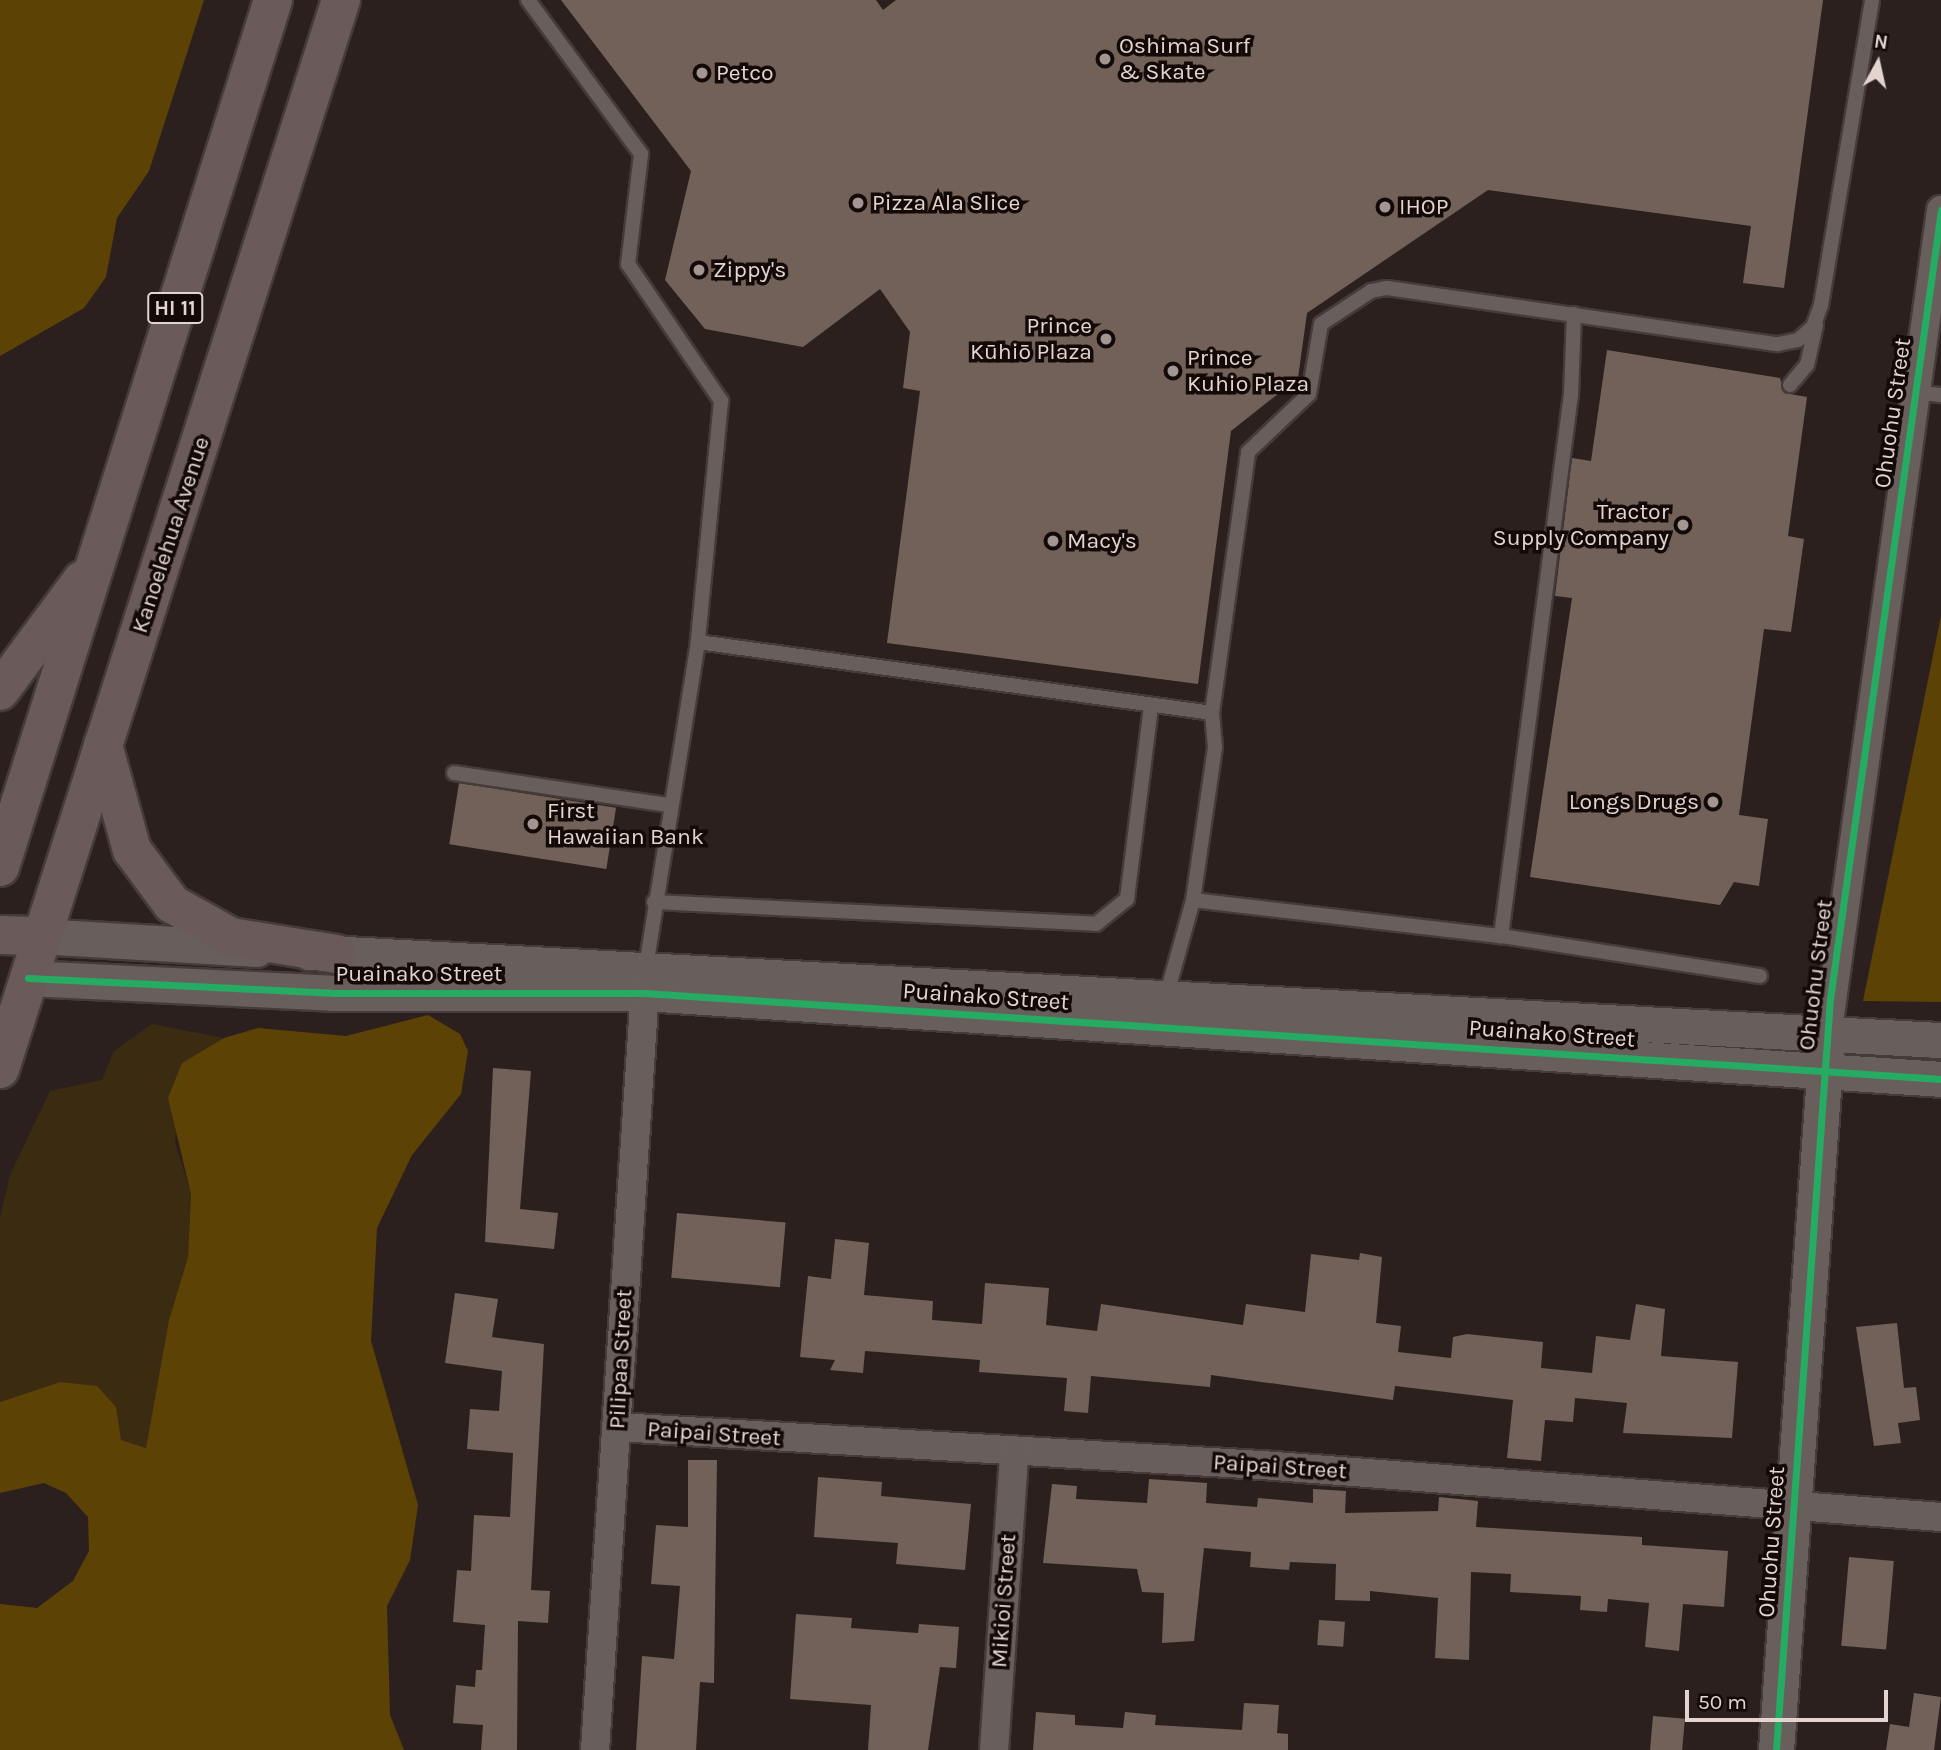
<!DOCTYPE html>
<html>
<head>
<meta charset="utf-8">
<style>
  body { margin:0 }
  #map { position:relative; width:1941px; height:1750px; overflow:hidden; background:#2c201e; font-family:Karla,sans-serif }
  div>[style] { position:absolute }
  .green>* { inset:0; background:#3b2b11 }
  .forest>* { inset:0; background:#5d4206 }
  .building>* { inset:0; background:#716159; transform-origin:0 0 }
  .roads { filter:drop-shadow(2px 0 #453b3a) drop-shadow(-2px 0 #453b3a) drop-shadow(0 2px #453b3a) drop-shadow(0 -2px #453b3a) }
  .service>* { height:14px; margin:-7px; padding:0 7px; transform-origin:7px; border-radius:7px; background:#685f5c }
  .minor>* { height:28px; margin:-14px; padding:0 14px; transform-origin:14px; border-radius:14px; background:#685f5c }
  .tertiary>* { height:35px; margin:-17.5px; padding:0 17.5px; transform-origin:17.5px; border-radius:17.5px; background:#685f5c }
  .trunk>* { height:38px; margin:-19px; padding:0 19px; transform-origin:19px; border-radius:19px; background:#6b5a5a }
  .cycleway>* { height:7px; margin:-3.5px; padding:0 3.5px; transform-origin:3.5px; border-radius:3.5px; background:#26ab63 }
  .dots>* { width:19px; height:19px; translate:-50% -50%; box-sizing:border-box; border:4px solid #130a08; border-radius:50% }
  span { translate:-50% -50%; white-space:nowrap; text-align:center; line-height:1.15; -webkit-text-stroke:7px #130a08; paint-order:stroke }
  .shield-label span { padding:2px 5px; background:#130a08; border:2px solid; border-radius:5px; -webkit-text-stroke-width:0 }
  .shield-label { font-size:21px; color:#e3d4d0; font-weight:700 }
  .poi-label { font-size:23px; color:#e3d4d0 }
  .left { translate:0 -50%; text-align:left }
  .right { translate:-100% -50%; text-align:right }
  .street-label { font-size:23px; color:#e3d4d0 }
  .north { position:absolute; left:1843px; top:28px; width:70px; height:70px; -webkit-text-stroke:5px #130a08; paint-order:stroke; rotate:8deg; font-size:19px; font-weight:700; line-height:28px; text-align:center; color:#e3d4d0 }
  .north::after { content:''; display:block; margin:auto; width:24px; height:32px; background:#e3d4d0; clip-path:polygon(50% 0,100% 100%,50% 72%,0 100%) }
  .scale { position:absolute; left:1685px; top:1690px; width:203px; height:32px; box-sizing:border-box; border:4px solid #e3d4d0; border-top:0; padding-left:9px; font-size:21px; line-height:24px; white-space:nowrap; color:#e3d4d0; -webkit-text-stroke:5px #130a08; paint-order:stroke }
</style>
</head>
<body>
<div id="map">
  <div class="green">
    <div style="clip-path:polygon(152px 1024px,224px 1038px,182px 1063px,175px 1142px,191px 1194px,188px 1257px,169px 1320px,146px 1448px,120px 1440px,116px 1407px,60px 1382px,0 1402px,0 1217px,10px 1175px,50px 1091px,102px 1080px,114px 1051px)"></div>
  </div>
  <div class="forest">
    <div style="clip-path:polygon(0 0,204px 0,149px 171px,117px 218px,106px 277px,84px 308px,0 356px)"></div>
    <div style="clip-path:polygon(1941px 616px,1941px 1002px,1863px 1001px)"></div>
    <div style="clip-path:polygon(428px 1015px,460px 1034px,468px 1051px,461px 1094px,412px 1155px,377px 1228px,371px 1341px,418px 1505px,410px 1560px,387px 1606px,390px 1715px,404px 1750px,0 1750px,0 1604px,37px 1608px,73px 1581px,89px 1551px,88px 1517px,66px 1493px,44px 1483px,0 1493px,0 1402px,60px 1382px,97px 1386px,116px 1407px,121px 1440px,146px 1448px,169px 1320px,188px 1257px,191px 1194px,168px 1098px,182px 1063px,224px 1038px,258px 1028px,346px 1036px)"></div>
  </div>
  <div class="building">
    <div style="clip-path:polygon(561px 0,876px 0,883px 10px,896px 0,1823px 0,1784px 288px,1743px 283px,1751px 226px,1488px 190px,1307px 313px,1298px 378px,1231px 431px,1198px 684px,887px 643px,920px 391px,903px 388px,910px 332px,880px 289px,803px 347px,705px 329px,665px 280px,691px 171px)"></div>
    <div style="clip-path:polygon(1607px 350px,1780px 378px,1784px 393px,1807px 397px,1788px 536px,1804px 539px,1791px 632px,1764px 629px,1739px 815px,1768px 819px,1759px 886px,1734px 882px,1720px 905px,1530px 877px,1572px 598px,1555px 596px,1572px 458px,1591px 461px)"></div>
    <div style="left:459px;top:783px;width:159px;height:62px;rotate:9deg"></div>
    <div style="clip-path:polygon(493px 1068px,531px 1071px,520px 1209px,558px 1213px,554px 1249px,485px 1242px)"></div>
    <div style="left:677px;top:1213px;width:109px;height:65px;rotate:5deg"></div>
    <div style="clip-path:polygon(835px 1239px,869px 1243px,864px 1295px,933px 1301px,932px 1320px,982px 1324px,985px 1283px,1049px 1288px,1046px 1325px,1097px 1331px,1101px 1304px,1243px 1325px,1246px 1304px,1305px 1312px,1311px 1254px,1359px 1260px,1360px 1253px,1382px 1257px,1376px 1323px,1401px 1326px,1398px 1352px,1451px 1358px,1453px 1337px,1467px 1334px,1543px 1342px,1541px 1368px,1592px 1373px,1596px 1336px,1630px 1340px,1636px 1304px,1665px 1309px,1661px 1356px,1738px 1362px,1732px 1438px,1623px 1433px,1627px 1403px,1575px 1398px,1573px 1422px,1545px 1420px,1541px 1461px,1507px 1458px,1513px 1400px,1395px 1386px,1393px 1400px,1211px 1375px,1210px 1387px,1091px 1376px,1088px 1413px,1064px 1411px,1067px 1378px,979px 1372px,980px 1360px,865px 1351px,863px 1373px,830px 1370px,835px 1360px,800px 1357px,808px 1276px,831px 1279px)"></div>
    <div style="clip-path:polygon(455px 1293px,498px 1299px,492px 1337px,544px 1344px,531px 1590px,550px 1591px,548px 1623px,518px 1621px,517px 1750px,481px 1750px,483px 1725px,453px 1723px,456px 1685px,475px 1687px,476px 1670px,482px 1670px,485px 1625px,453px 1622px,457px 1570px,471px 1571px,474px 1515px,510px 1517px,513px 1453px,467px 1449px,470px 1409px,499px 1411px,502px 1371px,445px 1363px)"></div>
    <div style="clip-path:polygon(1897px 1323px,1904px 1388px,1916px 1387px,1920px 1420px,1898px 1423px,1901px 1443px,1874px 1446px,1856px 1327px)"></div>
    <div style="clip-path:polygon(688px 1460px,717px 1460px,714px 1683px,700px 1682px,696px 1750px,636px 1750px,642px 1656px,674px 1659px,680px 1586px,651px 1584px,656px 1525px,688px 1527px)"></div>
    <div style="clip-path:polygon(818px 1477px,882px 1482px,881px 1496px,971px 1504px,965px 1570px,896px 1564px,898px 1543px,814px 1537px)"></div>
    <div style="clip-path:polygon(1149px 1479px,1207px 1483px,1206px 1503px,1257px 1507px,1258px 1498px,1313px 1503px,1313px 1489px,1346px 1491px,1345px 1513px,1438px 1511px,1439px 1497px,1478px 1501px,1476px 1527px,1642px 1537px,1642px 1545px,1728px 1551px,1724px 1607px,1683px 1604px,1679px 1651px,1645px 1647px,1649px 1603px,1608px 1599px,1607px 1612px,1580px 1610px,1581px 1596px,1510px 1592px,1511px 1574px,1471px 1572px,1469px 1660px,1435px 1658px,1438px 1598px,1370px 1591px,1370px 1601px,1335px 1600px,1336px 1564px,1290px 1562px,1289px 1570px,1250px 1567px,1251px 1552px,1204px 1548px,1194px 1641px,1162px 1643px,1164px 1593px,1142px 1592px,1137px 1569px,1043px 1563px,1052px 1484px,1077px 1486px,1076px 1499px,1147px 1503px)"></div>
    <div style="left:1849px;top:1557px;width:45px;height:89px;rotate:5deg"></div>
    <div style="clip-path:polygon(796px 1614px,852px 1618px,851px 1628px,918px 1633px,919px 1624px,959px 1627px,956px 1668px,940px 1667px,928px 1750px,868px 1750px,871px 1705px,790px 1699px)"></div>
    <div style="left:1319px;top:1620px;width:26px;height:25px;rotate:4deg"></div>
    <div style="clip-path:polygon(1914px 1693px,1941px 1697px,1934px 1750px,1886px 1750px,1890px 1724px,1909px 1727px)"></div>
    <div style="clip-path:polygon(1244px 1703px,1279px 1705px,1277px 1733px,1288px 1734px,1288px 1750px,1033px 1750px,1036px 1712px,1075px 1715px,1075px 1725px,1123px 1728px,1125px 1712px,1156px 1715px,1155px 1725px,1242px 1730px)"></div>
    <div style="left:1653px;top:1716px;width:32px;height:34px;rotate:5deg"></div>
  </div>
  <div class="roads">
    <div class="service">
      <div style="left:528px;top:0;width:191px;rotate:53.7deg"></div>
      <div style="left:641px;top:154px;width:111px;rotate:96.7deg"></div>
      <div style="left:628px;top:264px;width:166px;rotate:55.8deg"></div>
      <div style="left:721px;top:401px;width:242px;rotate:95.5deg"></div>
      <div style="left:698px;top:642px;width:330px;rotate:99.1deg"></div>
      <div style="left:1574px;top:314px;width:80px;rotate:92.1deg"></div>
      <div style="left:1571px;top:394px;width:547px;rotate:97.36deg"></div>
      <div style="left:1501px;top:936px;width:262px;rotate:8.8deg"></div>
      <div style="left:1790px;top:385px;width:26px;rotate:-50deg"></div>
      <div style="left:1807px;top:365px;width:41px;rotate:-77.3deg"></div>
      <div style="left:1915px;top:392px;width:26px;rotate:7deg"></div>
      <div style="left:698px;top:642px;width:519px;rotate:7.86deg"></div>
      <div style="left:1212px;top:713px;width:263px;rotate:-82.1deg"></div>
      <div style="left:1248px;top:452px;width:84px;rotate:-43.6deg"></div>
      <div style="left:1309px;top:394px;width:71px;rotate:-80.3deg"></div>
      <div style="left:1321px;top:324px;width:60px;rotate:-33.4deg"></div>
      <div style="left:1371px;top:291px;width:16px;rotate:-11deg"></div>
      <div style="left:1387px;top:288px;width:395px;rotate:8.2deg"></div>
      <div style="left:1778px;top:344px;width:20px;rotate:-11deg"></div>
      <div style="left:1798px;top:340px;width:20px;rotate:-41deg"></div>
      <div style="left:1813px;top:327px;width:23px;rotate:-70deg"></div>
      <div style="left:1821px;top:305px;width:309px;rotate:-80.5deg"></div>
      <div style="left:454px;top:773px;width:217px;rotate:8.5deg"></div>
      <div style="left:1193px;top:900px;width:310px;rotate:6.7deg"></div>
      <div style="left:654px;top:902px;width:443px;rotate:2.8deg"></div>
      <div style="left:1096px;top:924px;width:40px;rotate:-39deg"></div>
      <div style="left:1127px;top:899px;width:195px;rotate:-82.9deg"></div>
      <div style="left:1166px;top:997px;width:101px;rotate:-74.4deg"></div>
      <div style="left:1193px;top:900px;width:155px;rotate:-81.8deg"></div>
      <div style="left:1215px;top:747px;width:34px;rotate:-95deg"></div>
    </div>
    <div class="minor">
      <div style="left:1827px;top:1037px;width:835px;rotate:-82.15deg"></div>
      <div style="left:618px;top:1427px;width:645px;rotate:3.38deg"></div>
      <div style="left:1262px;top:1465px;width:681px;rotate:4.38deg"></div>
      <div style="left:595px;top:1750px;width:778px;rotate:-86.24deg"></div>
      <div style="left:994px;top:1750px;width:298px;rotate:-86.1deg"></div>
    </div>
    <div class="tertiary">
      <div style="left:40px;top:936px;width:217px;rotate:3.4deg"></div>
      <div style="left:309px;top:952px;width:1634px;rotate:3.09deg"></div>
      <div style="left:28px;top:978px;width:304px;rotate:2.8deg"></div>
      <div style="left:332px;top:993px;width:312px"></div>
      <div style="left:644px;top:993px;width:1300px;rotate:3.79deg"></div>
      <div style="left:1776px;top:1750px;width:705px;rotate:-85.93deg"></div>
    </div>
    <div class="trunk">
      <div style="left:0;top:691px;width:138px;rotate:-53.5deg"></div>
      <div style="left:103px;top:745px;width:109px;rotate:74.6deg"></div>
      <div style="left:132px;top:850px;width:67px;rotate:53.5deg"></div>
      <div style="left:172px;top:904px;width:68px;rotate:29.2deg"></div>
      <div style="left:231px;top:937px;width:107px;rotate:9.1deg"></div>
      <div style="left:0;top:867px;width:909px;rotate:-72.52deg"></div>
      <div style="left:0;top:935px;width:40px;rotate:1.4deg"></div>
      <div style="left:0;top:1069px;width:1122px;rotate:-72.31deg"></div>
    </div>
  </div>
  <div class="cycleway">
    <div style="left:28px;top:978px;width:304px;rotate:2.8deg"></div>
    <div style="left:332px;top:993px;width:312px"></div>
    <div style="left:644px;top:993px;width:1300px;rotate:3.79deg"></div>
    <div style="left:1776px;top:1750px;width:753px;rotate:-85.89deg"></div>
    <div style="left:1830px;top:999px;width:797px;rotate:-81.99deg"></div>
  </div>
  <div class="dots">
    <div style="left:1105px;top:59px;background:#a39592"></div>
    <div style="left:702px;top:73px;background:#a39592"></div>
    <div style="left:858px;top:203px;background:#a39592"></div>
    <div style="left:1385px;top:207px;background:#a39592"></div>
    <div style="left:699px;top:270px;background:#a39592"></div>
    <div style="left:1106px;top:339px;background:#a39592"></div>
    <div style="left:1173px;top:371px;background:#a39592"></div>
    <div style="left:1683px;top:525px;background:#a39592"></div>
    <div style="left:1053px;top:541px;background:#a39592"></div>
    <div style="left:1713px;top:802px;background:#a39592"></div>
    <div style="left:533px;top:824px;background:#a39592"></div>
  </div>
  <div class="shield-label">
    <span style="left:175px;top:308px">HI 11</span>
  </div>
  <div class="poi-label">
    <span class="left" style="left:1119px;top:59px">Oshima Surf<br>&amp; Skate</span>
    <span class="left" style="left:716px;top:73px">Petco</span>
    <span class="left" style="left:872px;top:203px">Pizza Ala Slice</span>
    <span class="left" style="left:1399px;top:207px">IHOP</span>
    <span class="left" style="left:713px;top:270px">Zippy's</span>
    <span class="right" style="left:1092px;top:339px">Prince<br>Kūhiō Plaza</span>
    <span class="left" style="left:1187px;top:371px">Prince<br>Kuhio Plaza</span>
    <span class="right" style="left:1669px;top:525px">Tractor<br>Supply Company</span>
    <span class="left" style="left:1067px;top:541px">Macy's</span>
    <span class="right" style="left:1699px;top:802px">Longs Drugs</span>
    <span class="left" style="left:547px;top:824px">First<br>Hawaiian Bank</span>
  </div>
  <div class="street-label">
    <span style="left:1893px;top:413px;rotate:-82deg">Ohuohu Street</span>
    <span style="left:171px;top:535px;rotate:-72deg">Kanoelehua Avenue</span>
    <span style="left:419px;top:974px">Puainako Street</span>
    <span style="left:1816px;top:975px;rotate:-83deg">Ohuohu Street</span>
    <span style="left:986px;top:997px;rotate:4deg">Puainako Street</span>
    <span style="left:1552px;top:1034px;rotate:4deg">Puainako Street</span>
    <span style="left:621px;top:1359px;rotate:-87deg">Pilipaa Street</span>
    <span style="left:714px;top:1434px;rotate:4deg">Paipai Street</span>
    <span style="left:1280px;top:1467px;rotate:4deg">Paipai Street</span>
    <span style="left:1772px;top:1542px;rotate:-86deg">Ohuohu Street</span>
    <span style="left:1004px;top:1601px;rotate:-86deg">Mikioi Street</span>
  </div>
  <div class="north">N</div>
  <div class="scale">50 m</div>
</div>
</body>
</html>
